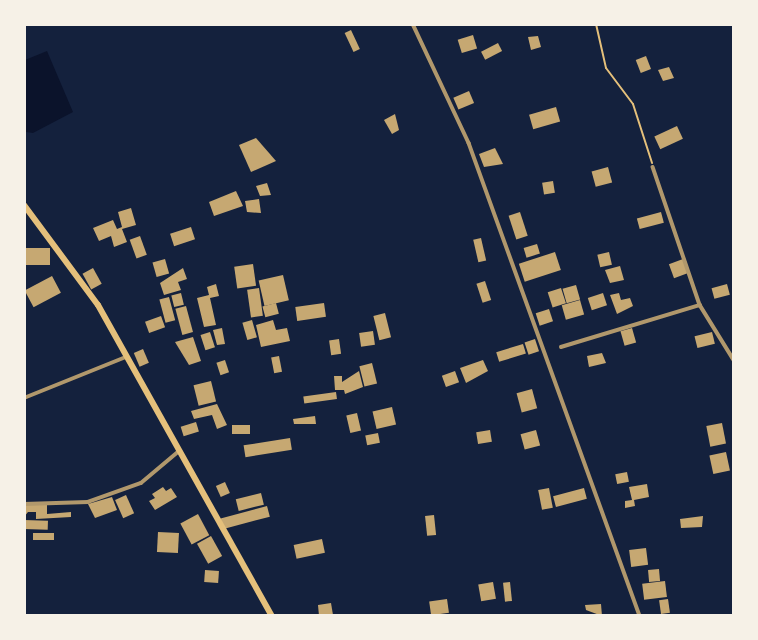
<!DOCTYPE html>
<html>
<head>
<meta charset="utf-8">
<style>
  body { margin:0 }
  #map { position:relative; width:758px; height:640px; overflow:hidden; background:#14213d; font-family:Cabin,sans-serif }
  div>[style] { position:absolute }
  .water>* { inset:0; background:#0b132b }
  .building>* { inset:0; background:#c6a872; transform-origin:0 0 }
  .path>* { height:2px; margin:-1px; padding:0 1px; transform-origin:1px; border-radius:1px; background:#e5c07b }
  .minor>* { height:3.5px; margin:-1.75px; padding:0 1.75px; transform-origin:1.75px; border-radius:1.75px; background:#b1986c }
  .primary>* { height:6px; margin:-3px; padding:0 3px; transform-origin:3px; border-radius:3px; background:#e5c07b }
  span { translate:-50% -50%; white-space:nowrap; text-align:center; line-height:1.15; -webkit-text-stroke:7px #f6f1e7; paint-order:stroke }
  .frame { position:absolute; inset:0; border:26px solid #f6f1e7; pointer-events:none }
</style>
</head>
<body>
<div id="map">
  <div class="water">
    <div style="clip-path:polygon(47px 51px,73px 112px,33px 133px,26px 132px,25px 60px)"></div>
  </div>
  <div class="building">
    <div style="left:351px;top:30px;width:21px;height:7px;rotate:65deg"></div>
    <div style="left:473px;top:35px;width:14px;height:16px;rotate:73deg"></div>
    <div style="clip-path:polygon(538px 36px,541px 47px,531px 50px,528px 37px)"></div>
    <div style="left:498px;top:43px;width:9px;height:19px;rotate:63deg"></div>
    <div style="left:646px;top:56px;width:14px;height:11px;rotate:69deg"></div>
    <div style="clip-path:polygon(669px 67px,674px 78px,663px 81px,658px 70px)"></div>
    <div style="left:469px;top:91px;width:13px;height:17px;rotate:67deg"></div>
    <div style="left:556px;top:107px;width:15px;height:28px;rotate:74deg"></div>
    <div style="clip-path:polygon(395px 114px,399px 130px,392px 134px,384px 120px)"></div>
    <div style="left:677px;top:126px;width:14px;height:25px;rotate:65deg"></div>
    <div style="clip-path:polygon(256px 138px,276px 161px,251px 172px,239px 145px)"></div>
    <div style="clip-path:polygon(495px 148px,503px 164px,484px 167px,479px 154px)"></div>
    <div style="left:608px;top:167px;width:16px;height:17px;rotate:75deg"></div>
    <div style="left:553px;top:181px;width:12px;height:11px;rotate:81deg"></div>
    <div style="clip-path:polygon(267px 183px,271px 195px,260px 196px,256px 186px)"></div>
    <div style="clip-path:polygon(236px 191px,243px 206px,214px 216px,209px 202px)"></div>
    <div style="clip-path:polygon(259px 199px,261px 213px,247px 212px,245px 201px)"></div>
    <div style="clip-path:polygon(131px 208px,136px 225px,122px 229px,127px 242px,114px 247px,111px 236px,99px 241px,93px 228px,113px 220px,117px 229px,122px 227px,118px 212px)"></div>
    <div style="left:520px;top:212px;width:25px;height:12px;rotate:72deg"></div>
    <div style="left:661px;top:212px;width:11px;height:25px;rotate:75deg"></div>
    <div style="left:191px;top:227px;width:13px;height:22px;rotate:72deg"></div>
    <div style="left:140px;top:236px;width:20px;height:11px;rotate:70deg"></div>
    <div style="left:481px;top:238px;width:23px;height:8px;rotate:77deg"></div>
    <div style="left:537px;top:244px;width:10px;height:14px;rotate:73deg"></div>
    <div style="left:24px;top:248px;width:26px;height:17px"></div>
    <div style="left:555px;top:252px;width:19px;height:38px;rotate:72deg"></div>
    <div style="left:609px;top:252px;width:13px;height:12px;rotate:77deg"></div>
    <div style="left:165px;top:259px;width:15px;height:13px;rotate:74deg"></div>
    <div style="left:683px;top:259px;width:15px;height:15px;rotate:70deg"></div>
    <div style="left:253px;top:264px;width:22px;height:19px;rotate:82deg"></div>
    <div style="clip-path:polygon(620px 266px,624px 280px,610px 283px,605px 270px)"></div>
    <div style="left:93px;top:268px;width:18px;height:12px;rotate:61deg"></div>
    <div style="clip-path:polygon(183px 268px,187px 279px,178px 282px,181px 290px,164px 295px,160px 283px)"></div>
    <div style="left:283px;top:275px;width:26px;height:25px;rotate:77deg"></div>
    <div style="left:52px;top:276px;width:19px;height:31px;rotate:62deg"></div>
    <div style="left:485px;top:281px;width:20px;height:9px;rotate:72deg"></div>
    <div style="clip-path:polygon(216px 284px,219px 296px,210px 298px,216px 325px,204px 327px,197px 298px,209px 295px,207px 287px)"></div>
    <div style="left:727px;top:284px;width:11px;height:16px;rotate:75deg"></div>
    <div style="left:576px;top:285px;width:15px;height:14px;rotate:74deg"></div>
    <div style="left:259px;top:288px;width:28px;height:12px;rotate:82deg"></div>
    <div style="left:561px;top:288px;width:16px;height:14px;rotate:72deg"></div>
    <div style="left:181px;top:293px;width:12px;height:10px;rotate:76deg"></div>
    <div style="left:603px;top:293px;width:13px;height:16px;rotate:72deg"></div>
    <div style="clip-path:polygon(619px 293px,621px 300px,630px 298px,633px 306px,617px 314px,610px 295px)"></div>
    <div style="left:169px;top:297px;width:24px;height:10px;rotate:75deg"></div>
    <div style="left:580px;top:300px;width:15px;height:19px;rotate:74deg"></div>
    <div style="left:276px;top:303px;width:11px;height:14px;rotate:75deg"></div>
    <div style="left:324px;top:303px;width:14px;height:29px;rotate:82deg"></div>
    <div style="left:186px;top:306px;width:27px;height:11px;rotate:75deg"></div>
    <div style="left:549px;top:309px;width:13px;height:14px;rotate:72deg"></div>
    <div style="left:385px;top:313px;width:25px;height:12px;rotate:76deg"></div>
    <div style="left:161px;top:316px;width:12px;height:17px;rotate:70deg"></div>
    <div style="left:252px;top:320px;width:18px;height:10px;rotate:74deg"></div>
    <div style="clip-path:polygon(273px 320px,276px 330px,287px 328px,290px 341px,261px 347px,256px 325px)"></div>
    <div style="clip-path:polygon(222px 328px,225px 344px,217px 345px,213px 330px)"></div>
    <div style="left:632px;top:328px;width:15px;height:12px;rotate:74deg"></div>
    <div style="left:373px;top:331px;width:14px;height:14px;rotate:82deg"></div>
    <div style="left:210px;top:332px;width:16px;height:10px;rotate:72deg"></div>
    <div style="left:712px;top:332px;width:12px;height:18px;rotate:76deg"></div>
    <div style="clip-path:polygon(193px 337px,201px 361px,189px 365px,175px 342px)"></div>
    <div style="left:339px;top:339px;width:15px;height:10px;rotate:82deg"></div>
    <div style="left:535px;top:339px;width:13px;height:11px;rotate:72deg"></div>
    <div style="left:523px;top:344px;width:10px;height:28px;rotate:73deg"></div>
    <div style="left:143px;top:349px;width:15px;height:10px;rotate:67deg"></div>
    <div style="clip-path:polygon(602px 353px,606px 363px,589px 367px,587px 356px)"></div>
    <div style="left:279px;top:356px;width:16px;height:8px;rotate:79deg"></div>
    <div style="left:225px;top:360px;width:13px;height:9px;rotate:72deg"></div>
    <div style="clip-path:polygon(483px 360px,488px 371px,466px 383px,460px 368px)"></div>
    <div style="left:372px;top:363px;width:21px;height:13px;rotate:76deg"></div>
    <div style="clip-path:polygon(359px 371px,363px 387px,345px 394px,344px 390px,335px 390px,334px 376px,342px 376px,342px 382px)"></div>
    <div style="left:455px;top:371px;width:12px;height:14px;rotate:70deg"></div>
    <div style="left:211px;top:381px;width:21px;height:18px;rotate:76deg"></div>
    <div style="left:532px;top:389px;width:20px;height:16px;rotate:75deg"></div>
    <div style="left:336px;top:392px;width:7px;height:33px;rotate:82deg"></div>
    <div style="clip-path:polygon(217px 404px,227px 425px,217px 429px,212px 415px,194px 419px,191px 411px)"></div>
    <div style="left:392px;top:407px;width:18px;height:20px;rotate:77deg"></div>
    <div style="left:357px;top:413px;width:18px;height:11px;rotate:77deg"></div>
    <div style="clip-path:polygon(315px 416px,316px 424px,294px 424px,293px 419px)"></div>
    <div style="left:196px;top:422px;width:10px;height:16px;rotate:73deg"></div>
    <div style="left:722px;top:423px;width:21px;height:16px;rotate:79deg"></div>
    <div style="left:250px;top:425px;width:9px;height:18px;rotate:90deg"></div>
    <div style="left:490px;top:430px;width:12px;height:14px;rotate:81deg"></div>
    <div style="left:536px;top:430px;width:16px;height:16px;rotate:75deg"></div>
    <div style="left:378px;top:433px;width:10px;height:13px;rotate:79deg"></div>
    <div style="left:290px;top:438px;width:12px;height:47px;rotate:81deg"></div>
    <div style="left:726px;top:452px;width:19px;height:17px;rotate:78deg"></div>
    <div style="left:627px;top:472px;width:10px;height:12px;rotate:79deg"></div>
    <div style="left:225px;top:482px;width:12px;height:10px;rotate:66deg"></div>
    <div style="clip-path:polygon(647px 484px,649px 497px,634px 500px,635px 506px,625px 508px,625px 501px,632px 500px,629px 487px)"></div>
    <div style="clip-path:polygon(163px 487px,166px 491px,171px 488px,177px 497px,155px 510px,149px 501px,155px 498px,152px 494px)"></div>
    <div style="left:549px;top:488px;width:20px;height:11px;rotate:79deg"></div>
    <div style="left:584px;top:488px;width:11px;height:32px;rotate:75deg"></div>
    <div style="left:261px;top:493px;width:12px;height:26px;rotate:76deg"></div>
    <div style="left:126px;top:495px;width:20px;height:12px;rotate:66deg"></div>
    <div style="clip-path:polygon(112px 497px,117px 510px,95px 518px,88px 504px)"></div>
    <div style="clip-path:polygon(24px 505px,47px 505px,47px 514px,71px 512px,71px 517px,36px 519px,36px 512px,28px 512px,24px 517px)"></div>
    <div style="left:267px;top:506px;width:11px;height:48px;rotate:75deg"></div>
    <div style="left:198px;top:514px;width:24px;height:20px;rotate:62deg"></div>
    <div style="left:434px;top:515px;width:20px;height:9px;rotate:84deg"></div>
    <div style="clip-path:polygon(703px 516px,702px 527px,681px 528px,680px 519px)"></div>
    <div style="left:24px;top:520px;width:24px;height:9px;rotate:2deg"></div>
    <div style="left:158px;top:532px;width:21px;height:20px;rotate:3deg"></div>
    <div style="left:33px;top:533px;width:21px;height:7px"></div>
    <div style="left:211px;top:536px;width:23px;height:16px;rotate:61deg"></div>
    <div style="left:322px;top:539px;width:14px;height:29px;rotate:78deg"></div>
    <div style="left:646px;top:548px;width:17px;height:17px;rotate:83deg"></div>
    <div style="left:659px;top:569px;width:12px;height:11px;rotate:85deg"></div>
    <div style="left:205px;top:570px;width:14px;height:12px;rotate:4deg"></div>
    <div style="left:665px;top:581px;width:16px;height:23px;rotate:83deg"></div>
    <div style="left:493px;top:582px;width:17px;height:15px;rotate:80deg"></div>
    <div style="left:510px;top:582px;width:19px;height:7px;rotate:84deg"></div>
    <div style="left:447px;top:599px;width:14px;height:18px;rotate:82deg"></div>
    <div style="left:668px;top:599px;width:14px;height:9px;rotate:82deg"></div>
    <div style="clip-path:polygon(331px 603px,333px 615px,319px 616px,318px 605px)"></div>
    <div style="clip-path:polygon(601px 604px,602px 616px,586px 610px,585px 605px)"></div>
  </div>
  <div class="path">
    <div style="left:596px;top:24px;width:45px;rotate:77.2deg"></div>
    <div style="left:606px;top:68px;width:45px;rotate:53.1deg"></div>
    <div style="left:633px;top:104px;width:62px;rotate:72.1deg"></div>
  </div>
  <div class="minor">
    <div style="left:413px;top:24px;width:132px;rotate:64.8deg"></div>
    <div style="left:469px;top:143px;width:503px;rotate:70.12deg"></div>
    <div style="left:653px;top:167px;width:146px;rotate:71.2deg"></div>
    <div style="left:700px;top:305px;width:65px;rotate:58.3deg"></div>
    <div style="left:561px;top:347px;width:145px;rotate:-16.8deg"></div>
    <div style="left:24px;top:398px;width:110px;rotate:-21.9deg"></div>
    <div style="left:24px;top:504px;width:64px;rotate:-1.8deg"></div>
    <div style="left:88px;top:502px;width:56px;rotate:-19.7deg"></div>
    <div style="left:141px;top:483px;width:48px;rotate:-40deg"></div>
  </div>
  <div class="primary">
    <div style="left:24px;top:205px;width:124px;rotate:53.5deg"></div>
    <div style="left:98px;top:305px;width:356px;rotate:60.8deg"></div>
  </div>
  <div class="frame"></div>
</div>
</body>
</html>
